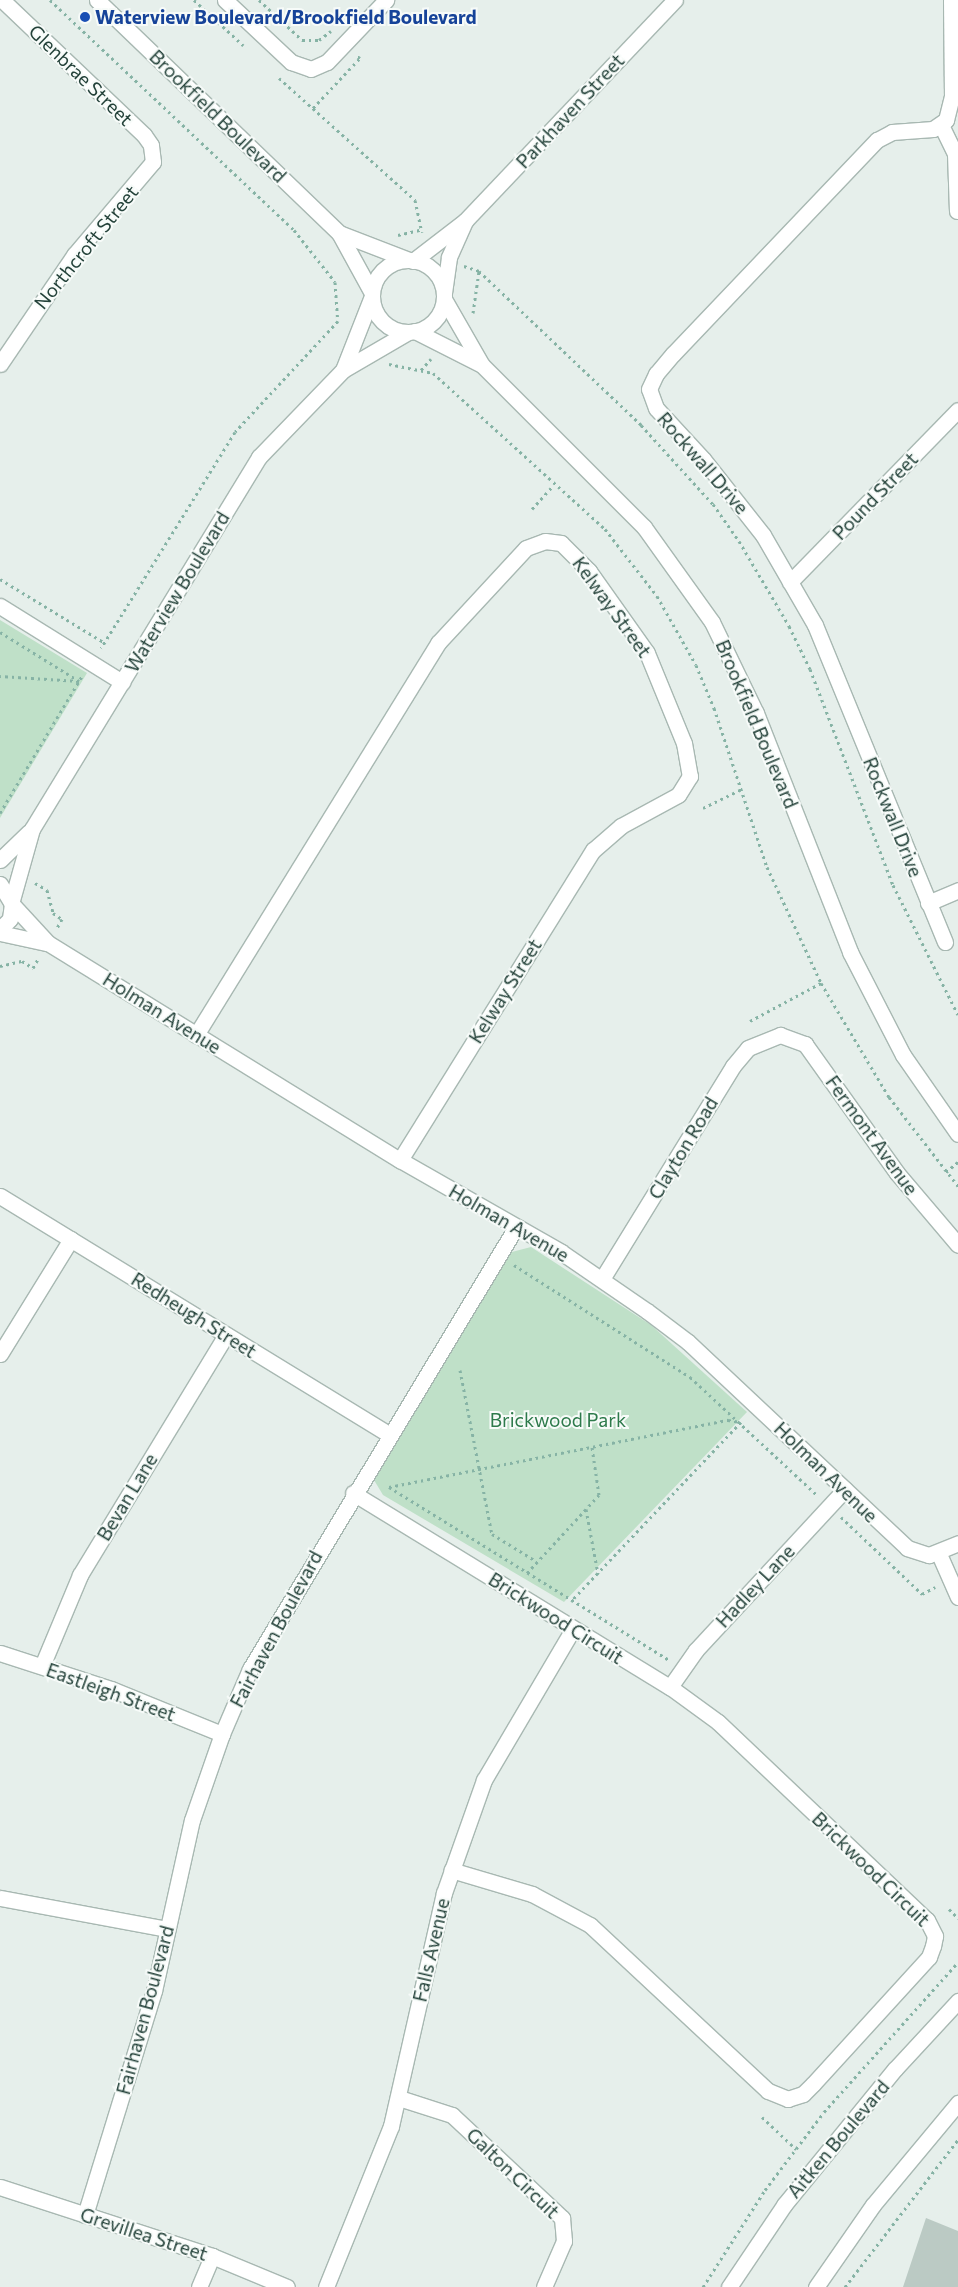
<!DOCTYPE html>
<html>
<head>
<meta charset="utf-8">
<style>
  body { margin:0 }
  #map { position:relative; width:958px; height:2287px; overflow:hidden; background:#e6efeb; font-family:Commissioner,sans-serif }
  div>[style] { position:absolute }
  .green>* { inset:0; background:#bfe0c8 }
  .building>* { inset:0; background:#bbcac4 }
  .path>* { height:3px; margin-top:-1.5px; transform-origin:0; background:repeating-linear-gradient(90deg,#86b3a5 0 2.5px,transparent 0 6.5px) }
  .roads { filter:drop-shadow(1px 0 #a8b8b2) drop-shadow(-1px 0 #a8b8b2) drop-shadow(0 1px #a8b8b2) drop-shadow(0 -1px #a8b8b2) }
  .street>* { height:15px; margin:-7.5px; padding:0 7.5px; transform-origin:7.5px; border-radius:7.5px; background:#fff }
  .secondary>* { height:15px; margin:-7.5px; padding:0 7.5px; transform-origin:7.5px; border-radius:7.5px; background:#fff }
  .secondary>.ring { margin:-7.5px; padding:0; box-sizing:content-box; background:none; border:15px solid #fff; border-radius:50% }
  .dots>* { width:14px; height:14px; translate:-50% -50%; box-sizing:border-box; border:2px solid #f7fbf9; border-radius:50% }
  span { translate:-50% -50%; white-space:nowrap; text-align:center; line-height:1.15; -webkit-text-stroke:4px #f7fbf9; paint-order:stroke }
  .transit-label { font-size:19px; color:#164399; font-weight:700 }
  .left { translate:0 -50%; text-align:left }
  .street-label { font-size:19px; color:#24423a }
  .park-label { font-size:19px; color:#2d7a4b }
</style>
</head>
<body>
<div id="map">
  <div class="green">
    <div style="clip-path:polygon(0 620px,87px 673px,0 818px)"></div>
    <div style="clip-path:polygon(531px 1247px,651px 1325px,747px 1412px,564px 1602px,383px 1495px,371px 1475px,508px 1253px)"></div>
  </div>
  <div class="building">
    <div style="clip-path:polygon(926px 2218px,958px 2231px,958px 2287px,903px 2287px)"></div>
  </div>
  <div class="path">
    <div style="left:50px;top:0;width:335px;rotate:43.3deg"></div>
    <div style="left:294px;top:230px;width:66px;rotate:51.7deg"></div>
    <div style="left:335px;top:282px;width:39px;rotate:86deg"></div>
    <div style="left:338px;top:321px;width:151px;rotate:132.9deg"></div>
    <div style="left:235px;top:432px;width:254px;rotate:121.8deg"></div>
    <div style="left:194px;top:0;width:67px;rotate:42.6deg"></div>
    <div style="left:259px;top:0;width:59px;rotate:42.9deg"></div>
    <div style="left:302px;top:40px;width:17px"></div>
    <div style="left:319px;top:40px;width:15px;rotate:-37deg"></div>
    <div style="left:279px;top:78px;width:183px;rotate:41.9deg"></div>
    <div style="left:415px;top:200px;width:33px;rotate:78deg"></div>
    <div style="left:313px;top:108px;width:69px;rotate:-46.8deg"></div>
    <div style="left:360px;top:58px;width:4px;rotate:-146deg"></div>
    <div style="left:398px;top:235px;width:23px;rotate:-13deg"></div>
    <div style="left:464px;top:266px;width:16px;rotate:18deg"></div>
    <div style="left:479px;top:271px;width:224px;rotate:43.5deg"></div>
    <div style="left:641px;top:425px;width:107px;rotate:47.7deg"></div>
    <div style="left:713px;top:504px;width:45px;rotate:54.9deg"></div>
    <div style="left:739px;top:541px;width:99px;rotate:59.5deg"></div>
    <div style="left:789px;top:626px;width:48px;rotate:64deg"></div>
    <div style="left:810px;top:669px;width:231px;rotate:69deg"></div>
    <div style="left:893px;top:885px;width:145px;rotate:63.4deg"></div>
    <div style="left:473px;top:313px;width:42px;rotate:-81.9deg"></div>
    <div style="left:389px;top:364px;width:45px;rotate:11.6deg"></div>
    <div style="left:433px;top:373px;width:232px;rotate:42.2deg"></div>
    <div style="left:605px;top:529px;width:85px;rotate:52.2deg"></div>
    <div style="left:657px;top:596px;width:79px;rotate:60.5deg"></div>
    <div style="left:696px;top:665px;width:47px;rotate:67.3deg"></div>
    <div style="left:714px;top:708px;width:168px;rotate:71.6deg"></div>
    <div style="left:767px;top:867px;width:128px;rotate:65deg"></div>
    <div style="left:821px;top:983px;width:133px;rotate:59.2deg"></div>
    <div style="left:889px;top:1097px;width:113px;rotate:52.2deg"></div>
    <div style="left:421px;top:370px;width:15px;rotate:-48deg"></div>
    <div style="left:532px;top:509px;width:31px;rotate:-48deg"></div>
    <div style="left:0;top:579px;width:123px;rotate:31.4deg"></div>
    <div style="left:0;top:632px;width:93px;rotate:31.8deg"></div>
    <div style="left:79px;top:681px;width:79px;rotate:-176.4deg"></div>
    <div style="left:703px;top:808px;width:43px;rotate:-26deg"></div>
    <div style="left:0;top:813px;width:160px;rotate:-59.1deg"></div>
    <div style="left:35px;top:883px;width:14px;rotate:30deg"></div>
    <div style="left:47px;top:890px;width:24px;rotate:75deg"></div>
    <div style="left:53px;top:913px;width:11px;rotate:34deg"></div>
    <div style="left:62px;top:919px;width:10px;rotate:119deg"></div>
    <div style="left:0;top:966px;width:23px;rotate:-13deg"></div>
    <div style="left:22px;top:961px;width:13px;rotate:32deg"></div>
    <div style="left:33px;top:968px;width:10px;rotate:-61deg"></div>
    <div style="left:750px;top:1021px;width:81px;rotate:-28.2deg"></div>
    <div style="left:946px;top:1172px;width:16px;rotate:-40deg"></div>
    <div style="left:514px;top:1265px;width:209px;rotate:32.5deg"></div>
    <div style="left:690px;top:1377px;width:172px;rotate:42.9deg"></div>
    <div style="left:460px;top:1370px;width:167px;rotate:79deg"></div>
    <div style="left:492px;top:1534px;width:52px;rotate:31.5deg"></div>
    <div style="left:389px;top:1487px;width:346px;rotate:-11.2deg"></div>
    <div style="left:728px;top:1420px;width:13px;rotate:9deg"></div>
    <div style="left:741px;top:1422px;width:247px;rotate:133.5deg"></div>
    <div style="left:389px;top:1487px;width:328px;rotate:31.7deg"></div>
    <div style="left:586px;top:1509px;width:66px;rotate:79.5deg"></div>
    <div style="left:841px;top:1517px;width:112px;rotate:43.5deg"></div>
    <div style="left:922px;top:1594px;width:15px;rotate:-28deg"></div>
    <div style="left:527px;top:1573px;width:106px;rotate:-47.3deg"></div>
    <div style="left:599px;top:1495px;width:49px;rotate:-98.3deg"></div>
    <div style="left:949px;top:1909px;width:13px;rotate:45deg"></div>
    <div style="left:762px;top:2117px;width:47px;rotate:43.3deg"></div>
    <div style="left:703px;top:2287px;width:115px;rotate:-57.4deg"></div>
    <div style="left:765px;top:2190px;width:98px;rotate:-52.9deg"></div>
    <div style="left:824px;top:2112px;width:201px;rotate:-48.2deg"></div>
    <div style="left:845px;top:2287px;width:185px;rotate:-52.5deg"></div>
  </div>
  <div class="roads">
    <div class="street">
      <div style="left:225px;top:0;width:91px;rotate:43.2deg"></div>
      <div style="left:291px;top:62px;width:21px;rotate:19deg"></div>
      <div style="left:311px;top:69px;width:17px;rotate:-24deg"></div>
      <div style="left:327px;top:62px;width:86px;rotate:-46.4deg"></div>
      <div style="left:941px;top:125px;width:32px;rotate:64deg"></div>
      <div style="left:955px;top:154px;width:57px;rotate:88deg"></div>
      <div style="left:413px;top:261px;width:66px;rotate:-37.6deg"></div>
      <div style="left:465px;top:221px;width:305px;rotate:-46.5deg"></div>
      <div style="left:444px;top:293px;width:36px;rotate:-82deg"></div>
      <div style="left:449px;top:257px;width:37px;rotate:-66deg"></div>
      <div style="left:0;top:364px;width:132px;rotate:-55.8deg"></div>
      <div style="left:74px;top:255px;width:122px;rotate:-49.7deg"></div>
      <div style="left:153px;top:162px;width:17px;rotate:-97deg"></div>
      <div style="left:151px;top:145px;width:12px;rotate:-125deg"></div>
      <div style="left:144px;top:135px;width:196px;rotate:-136.4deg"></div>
      <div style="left:790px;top:582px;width:240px;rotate:-45.7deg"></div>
      <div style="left:0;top:606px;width:144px;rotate:31.9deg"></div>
      <div style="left:928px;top:903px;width:33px;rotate:-23deg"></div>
      <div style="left:12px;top:904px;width:53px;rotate:47.3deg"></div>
      <div style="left:48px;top:943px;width:414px;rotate:31.7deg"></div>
      <div style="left:400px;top:1160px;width:185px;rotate:29.7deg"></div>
      <div style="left:561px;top:1252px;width:104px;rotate:34.5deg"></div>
      <div style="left:647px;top:1311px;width:51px;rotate:37.1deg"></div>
      <div style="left:688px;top:1342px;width:301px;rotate:43.2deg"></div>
      <div style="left:907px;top:1548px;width:23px;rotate:18deg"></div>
      <div style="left:929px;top:1555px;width:31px;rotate:-22deg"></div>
      <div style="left:0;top:933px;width:47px;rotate:12.3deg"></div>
      <div style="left:945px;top:942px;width:343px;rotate:-112.3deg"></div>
      <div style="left:815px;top:625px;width:104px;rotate:-120deg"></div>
      <div style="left:763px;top:535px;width:97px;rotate:-128.3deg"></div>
      <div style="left:703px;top:459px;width:69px;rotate:-132.7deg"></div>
      <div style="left:656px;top:408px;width:20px;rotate:-110deg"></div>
      <div style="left:649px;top:389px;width:17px;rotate:-65deg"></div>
      <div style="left:656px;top:374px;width:26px;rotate:-50deg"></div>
      <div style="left:673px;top:354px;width:296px;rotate:-46.4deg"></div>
      <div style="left:877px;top:140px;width:17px;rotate:-28deg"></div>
      <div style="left:892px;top:132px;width:41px;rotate:-4.2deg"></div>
      <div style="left:933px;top:129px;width:16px;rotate:-35deg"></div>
      <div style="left:946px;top:120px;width:25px;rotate:-76deg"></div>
      <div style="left:952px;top:96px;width:96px;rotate:-90.6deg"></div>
      <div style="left:196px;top:1035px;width:461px;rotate:-58.3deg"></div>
      <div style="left:438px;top:643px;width:129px;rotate:-47.2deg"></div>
      <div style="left:526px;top:548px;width:20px;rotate:-20deg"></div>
      <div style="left:545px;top:541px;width:16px;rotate:7deg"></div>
      <div style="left:561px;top:543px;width:40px;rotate:45deg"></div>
      <div style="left:589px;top:571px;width:100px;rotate:54.7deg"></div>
      <div style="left:647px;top:653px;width:97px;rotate:67.7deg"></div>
      <div style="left:684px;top:743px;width:34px;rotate:80deg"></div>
      <div style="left:690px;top:776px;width:22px;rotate:122deg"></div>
      <div style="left:678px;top:795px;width:65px;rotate:151.5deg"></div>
      <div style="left:621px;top:826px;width:37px;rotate:139deg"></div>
      <div style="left:593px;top:850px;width:365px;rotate:121.9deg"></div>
      <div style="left:0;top:1196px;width:455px;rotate:31.5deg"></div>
      <div style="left:602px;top:1279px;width:250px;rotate:-58.4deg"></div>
      <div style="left:733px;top:1066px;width:23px;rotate:-50deg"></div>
      <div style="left:748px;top:1048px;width:35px;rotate:-22deg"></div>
      <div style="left:780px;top:1035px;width:27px;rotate:20deg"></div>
      <div style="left:805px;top:1044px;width:158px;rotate:54.5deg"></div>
      <div style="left:897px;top:1173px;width:94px;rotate:49.7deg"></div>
      <div style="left:0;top:1354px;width:135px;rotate:-58.3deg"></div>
      <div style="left:353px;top:1493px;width:372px;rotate:31.5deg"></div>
      <div style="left:670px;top:1687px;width:59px;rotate:36.1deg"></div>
      <div style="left:718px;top:1722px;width:288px;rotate:43.5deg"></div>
      <div style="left:927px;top:1920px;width:18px;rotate:63deg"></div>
      <div style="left:935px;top:1936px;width:10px;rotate:101deg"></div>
      <div style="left:933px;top:1946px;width:12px;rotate:110deg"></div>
      <div style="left:929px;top:1957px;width:172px;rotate:132.4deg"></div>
      <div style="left:813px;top:2084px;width:14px;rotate:135deg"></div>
      <div style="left:803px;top:2094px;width:16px;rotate:162deg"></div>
      <div style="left:788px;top:2099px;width:22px;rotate:-158deg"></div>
      <div style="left:768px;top:2091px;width:243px;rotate:-137deg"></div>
      <div style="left:590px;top:1925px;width:66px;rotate:-151.9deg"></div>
      <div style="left:532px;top:1894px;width:84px;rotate:-163.5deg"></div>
      <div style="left:939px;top:1554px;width:47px;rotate:66.2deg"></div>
      <div style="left:0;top:1653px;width:117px;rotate:18deg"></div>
      <div style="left:111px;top:1689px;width:120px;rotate:22.1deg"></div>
      <div style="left:42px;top:1666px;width:99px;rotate:-67.3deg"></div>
      <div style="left:80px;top:1575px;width:281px;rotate:-58.7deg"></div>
      <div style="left:670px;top:1687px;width:45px;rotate:-54.9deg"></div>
      <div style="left:696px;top:1650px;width:219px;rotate:-47.2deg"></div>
      <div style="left:0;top:1898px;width:170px;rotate:10.5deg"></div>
      <div style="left:399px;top:2098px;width:56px;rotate:17.8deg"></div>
      <div style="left:452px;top:2115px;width:151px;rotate:43.1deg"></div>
      <div style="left:562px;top:2218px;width:23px;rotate:85deg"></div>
      <div style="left:564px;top:2241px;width:50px;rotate:113.5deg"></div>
      <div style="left:85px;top:2215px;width:234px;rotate:-72.9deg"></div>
      <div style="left:154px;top:1991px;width:175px;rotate:-77.5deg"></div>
      <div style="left:192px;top:1820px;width:91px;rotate:-70.8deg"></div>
      <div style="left:222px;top:1734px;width:71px;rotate:-66.7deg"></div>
      <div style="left:250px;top:1669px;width:516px;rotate:-58.96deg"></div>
      <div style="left:199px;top:2287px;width:34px;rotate:-67deg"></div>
      <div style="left:326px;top:2287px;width:174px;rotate:-68deg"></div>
      <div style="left:391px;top:2126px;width:239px;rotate:-77.2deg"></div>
      <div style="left:444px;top:1893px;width:120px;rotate:-70.5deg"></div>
      <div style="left:484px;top:1780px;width:175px;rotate:-59.5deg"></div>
    </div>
    <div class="secondary">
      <div style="left:97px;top:0;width:336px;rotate:43.9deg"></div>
      <div style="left:339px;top:233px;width:75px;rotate:21.1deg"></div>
      <div style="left:339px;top:233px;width:68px;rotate:61.2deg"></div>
      <div class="ring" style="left:372px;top:260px;width:57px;height:57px"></div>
      <div style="left:444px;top:299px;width:76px;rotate:60.1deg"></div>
      <div style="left:482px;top:365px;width:229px;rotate:45deg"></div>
      <div style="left:644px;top:527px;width:117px;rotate:54.4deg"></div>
      <div style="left:712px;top:622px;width:101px;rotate:64.2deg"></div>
      <div style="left:756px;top:713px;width:257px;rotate:68.5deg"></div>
      <div style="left:850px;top:952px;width:116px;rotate:62.8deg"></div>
      <div style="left:903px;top:1055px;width:96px;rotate:55.2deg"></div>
      <div style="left:415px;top:331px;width:73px;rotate:26.9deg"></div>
      <div style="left:343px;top:370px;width:79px;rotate:-68.6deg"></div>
      <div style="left:0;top:860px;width:40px;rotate:-44deg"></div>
      <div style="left:0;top:884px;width:23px;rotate:59deg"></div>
      <div style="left:12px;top:904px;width:15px;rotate:98deg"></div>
      <div style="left:10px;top:919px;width:14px;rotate:135deg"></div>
      <div style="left:12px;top:900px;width:74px;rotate:-74.3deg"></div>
      <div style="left:32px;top:829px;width:436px;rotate:-58.6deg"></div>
      <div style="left:259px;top:457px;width:121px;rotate:-46deg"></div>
      <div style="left:343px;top:370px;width:75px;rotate:-30.3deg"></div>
      <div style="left:0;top:2187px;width:223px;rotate:18deg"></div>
      <div style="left:212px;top:2256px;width:81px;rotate:22.5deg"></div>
      <div style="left:729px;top:2287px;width:99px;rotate:-56.1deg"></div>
      <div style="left:784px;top:2205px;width:176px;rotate:-50.8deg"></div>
      <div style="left:895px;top:2069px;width:93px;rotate:-47.2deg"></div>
      <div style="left:816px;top:2287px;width:100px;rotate:-55.2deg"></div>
      <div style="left:873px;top:2205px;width:133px;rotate:-50.2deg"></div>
    </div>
  </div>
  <div class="dots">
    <div style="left:85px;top:17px;background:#1a4fb4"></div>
  </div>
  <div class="transit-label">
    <span class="left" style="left:95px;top:17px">Waterview Boulevard/Brookfield Boulevard</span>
  </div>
  <div class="street-label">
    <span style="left:81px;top:75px;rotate:44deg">Glenbrae Street</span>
    <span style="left:570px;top:111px;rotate:-47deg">Parkhaven Street</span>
    <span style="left:218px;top:116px;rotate:44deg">Brookfield Boulevard</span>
    <span style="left:86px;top:247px;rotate:-51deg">Northcroft Street</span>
    <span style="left:703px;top:463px;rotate:49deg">Rockwall Drive</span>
    <span style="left:875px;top:496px;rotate:-46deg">Pound Street</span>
    <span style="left:177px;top:592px;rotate:-59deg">Waterview Boulevard</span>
    <span style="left:612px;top:607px;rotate:54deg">Kelway Street</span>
    <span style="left:757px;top:724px;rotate:67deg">Brookfield Boulevard</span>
    <span style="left:893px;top:817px;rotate:68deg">Rockwall Drive</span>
    <span style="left:505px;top:991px;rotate:-58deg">Kelway Street</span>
    <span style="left:162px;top:1013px;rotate:32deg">Holman Avenue</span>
    <span style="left:872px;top:1135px;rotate:54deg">Fermont Avenue</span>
    <span style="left:683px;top:1148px;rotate:-59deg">Clayton Road</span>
    <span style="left:509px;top:1223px;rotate:30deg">Holman Avenue</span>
    <span style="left:194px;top:1315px;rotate:32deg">Redheugh Street</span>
    <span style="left:826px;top:1472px;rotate:44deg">Holman Avenue</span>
    <span style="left:127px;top:1497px;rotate:-59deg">Bevan Lane</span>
    <span style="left:755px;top:1586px;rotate:-47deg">Hadley Lane</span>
    <span style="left:556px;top:1618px;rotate:32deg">Brickwood Circuit</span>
    <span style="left:276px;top:1629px;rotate:-62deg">Fairhaven Boulevard</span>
    <span style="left:111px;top:1692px;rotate:20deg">Eastleigh Street</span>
    <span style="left:871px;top:1869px;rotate:44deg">Brickwood Circuit</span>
    <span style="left:431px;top:1950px;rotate:-77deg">Falls Avenue</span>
    <span style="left:145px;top:2010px;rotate:-75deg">Fairhaven Boulevard</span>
    <span style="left:838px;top:2139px;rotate:-50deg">Aitken Boulevard</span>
    <span style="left:513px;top:2173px;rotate:44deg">Galton Circuit</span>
    <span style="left:144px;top:2234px;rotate:18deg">Grevillea Street</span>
  </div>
  <div class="park-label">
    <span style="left:558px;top:1420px">Brickwood Park</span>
  </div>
</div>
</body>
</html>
